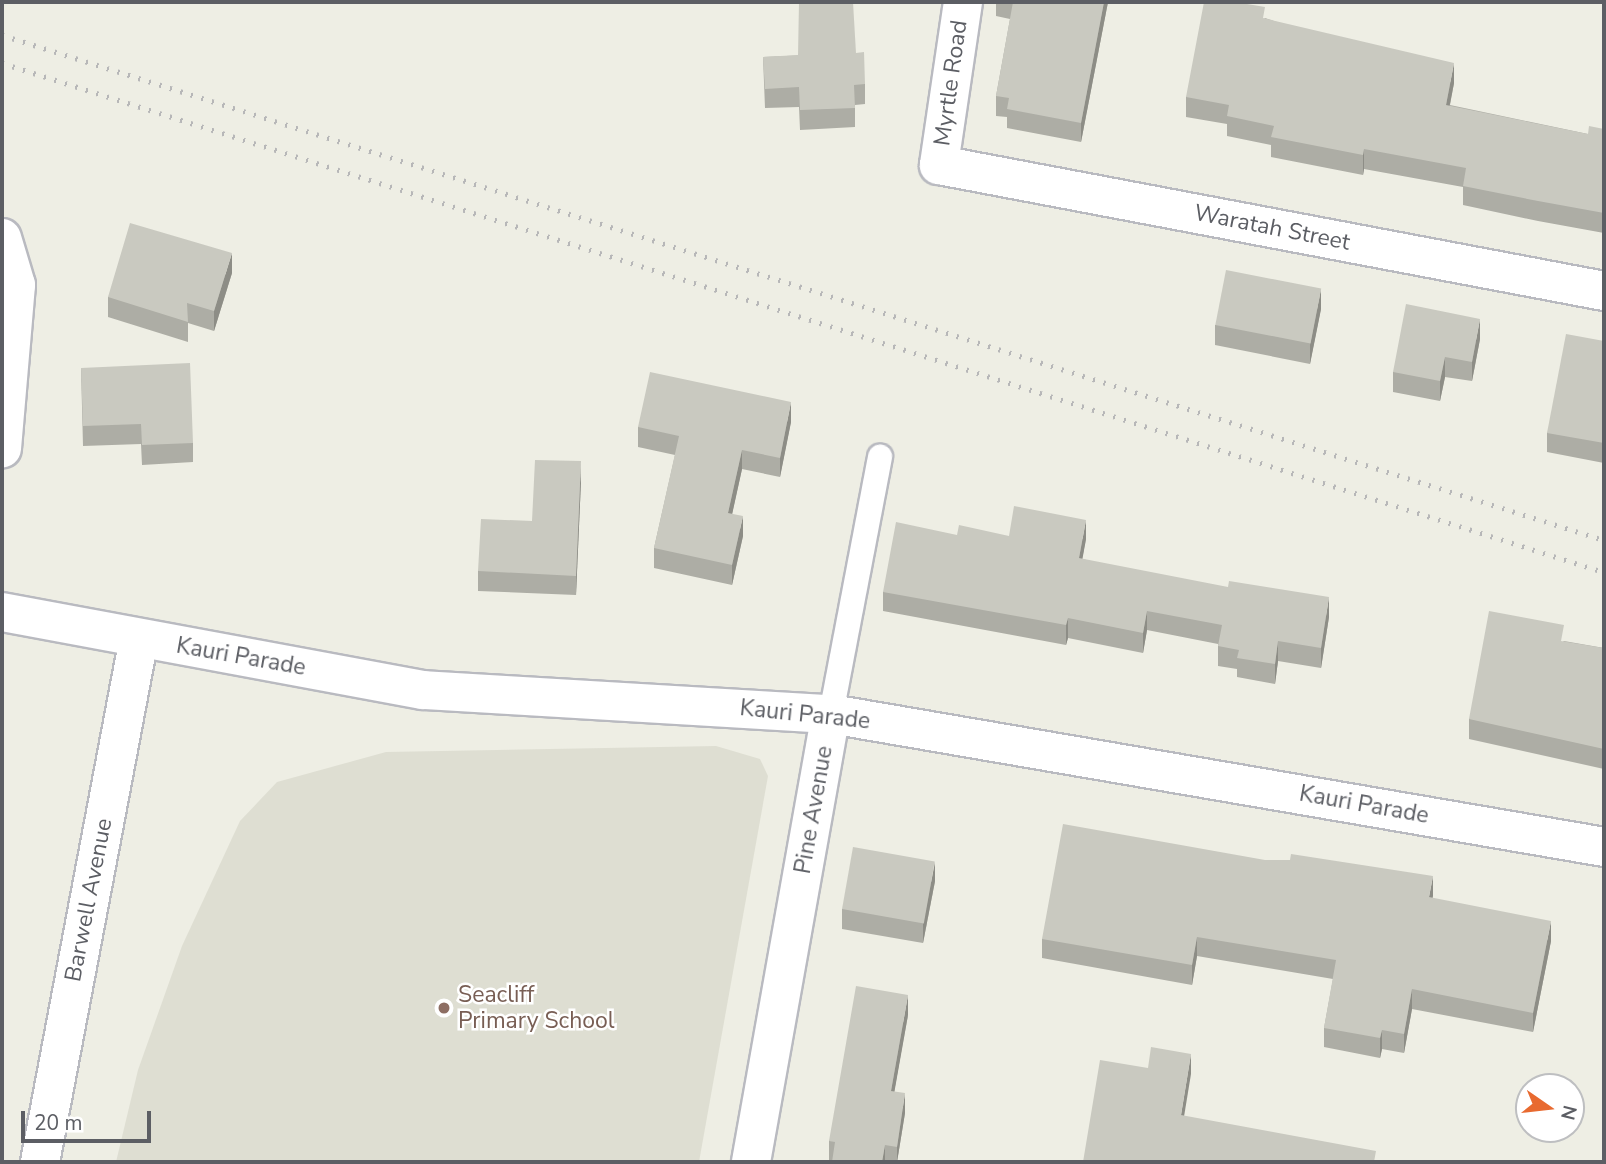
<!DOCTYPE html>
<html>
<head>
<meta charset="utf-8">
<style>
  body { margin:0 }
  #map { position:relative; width:1606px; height:1164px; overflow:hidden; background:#eeeee4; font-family:"Nunito Sans",sans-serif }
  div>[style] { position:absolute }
  .education>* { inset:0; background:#deded2 }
  .roads { filter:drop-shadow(2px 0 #b9bac0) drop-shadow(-2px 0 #b9bac0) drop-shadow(0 2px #b9bac0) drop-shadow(0 -2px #b9bac0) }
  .service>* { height:24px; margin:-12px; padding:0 12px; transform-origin:12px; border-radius:12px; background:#fff }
  .minor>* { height:38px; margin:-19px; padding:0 19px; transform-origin:19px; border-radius:19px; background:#fff }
  .rail>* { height:5px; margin-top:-2.5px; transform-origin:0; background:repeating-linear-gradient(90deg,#b7b7b8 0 2px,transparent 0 11px) }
  .wall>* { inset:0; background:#adada5 }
  .shaded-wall>* { inset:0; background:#8d8d86 }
  .building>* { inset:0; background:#c9c9c0; transform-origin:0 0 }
  .dots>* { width:19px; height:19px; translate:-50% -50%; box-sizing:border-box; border:4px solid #fff; border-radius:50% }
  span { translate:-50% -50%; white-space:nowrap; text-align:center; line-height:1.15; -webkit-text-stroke:5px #fff; paint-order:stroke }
  .street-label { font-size:23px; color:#5c5e64 }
  .education-label { font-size:23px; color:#785e54 }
  .left { translate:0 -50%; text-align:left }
  .frame { position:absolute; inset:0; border:4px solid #5c5e64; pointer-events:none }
  .north { position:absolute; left:1515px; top:1073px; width:70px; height:70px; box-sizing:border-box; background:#fff; border:2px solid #bebfc1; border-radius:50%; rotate:104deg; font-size:19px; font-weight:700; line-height:28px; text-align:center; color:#5c5e64 }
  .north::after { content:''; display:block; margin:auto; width:24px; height:32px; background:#e86a30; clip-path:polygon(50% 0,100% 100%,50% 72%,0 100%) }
  .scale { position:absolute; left:21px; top:1111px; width:130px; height:32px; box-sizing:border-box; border:4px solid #5c5e64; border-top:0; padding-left:9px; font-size:21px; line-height:24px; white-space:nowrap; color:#5c5e64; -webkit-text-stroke:5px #fff; paint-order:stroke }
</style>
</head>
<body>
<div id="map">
  <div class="education">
    <div style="clip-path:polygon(716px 746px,760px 759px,768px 776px,699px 1162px,116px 1162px,138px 1070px,182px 946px,240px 821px,277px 782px,386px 752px)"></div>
  </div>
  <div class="roads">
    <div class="service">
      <div style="left:831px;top:714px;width:262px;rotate:-79.2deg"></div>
    </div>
    <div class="minor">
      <div style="left:963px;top:2px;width:165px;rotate:98.4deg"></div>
      <div style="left:939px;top:165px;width:677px;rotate:10.73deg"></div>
      <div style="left:2px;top:238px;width:49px;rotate:73.4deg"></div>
      <div style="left:16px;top:285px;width:164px;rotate:94.9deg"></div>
      <div style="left:2px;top:612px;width:428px;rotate:10.5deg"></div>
      <div style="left:423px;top:690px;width:409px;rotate:3.4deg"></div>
      <div style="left:831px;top:714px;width:784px;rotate:9.76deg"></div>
      <div style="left:40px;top:1162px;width:533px;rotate:-79.3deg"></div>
      <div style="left:751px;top:1162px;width:455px;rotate:-79.9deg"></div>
    </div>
  </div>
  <div class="rail">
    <div style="left:2px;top:35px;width:1680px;rotate:17.5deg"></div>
    <div style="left:2px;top:63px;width:1681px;rotate:17.63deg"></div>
  </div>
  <div class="wall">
    <div style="clip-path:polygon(996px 2px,1108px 2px,1081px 142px,1007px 128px,1007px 117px,996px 116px,996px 96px,1010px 19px,996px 16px)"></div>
    <div style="clip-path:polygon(1265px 18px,1454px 83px,1450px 105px,1588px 134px,1604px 129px,1604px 233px,1538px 221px,1463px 205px,1463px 187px,1364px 169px,1363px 175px,1271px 157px,1271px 145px,1227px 136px,1227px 124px,1186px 117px,1186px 97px)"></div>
    <div style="clip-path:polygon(856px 53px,865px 84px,865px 104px,855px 105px,855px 127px,800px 130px,799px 107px,765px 108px,763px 57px)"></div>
    <div style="clip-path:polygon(232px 273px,214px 331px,188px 323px,188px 342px,108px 317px,108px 297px)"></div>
    <div style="clip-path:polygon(1321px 309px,1310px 364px,1215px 345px,1215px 325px)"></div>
    <div style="clip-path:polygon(1480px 339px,1472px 381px,1445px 377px,1440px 401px,1393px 392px,1393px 372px)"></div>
    <div style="clip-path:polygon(1604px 341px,1604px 463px,1547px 452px,1547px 433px)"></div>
    <div style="clip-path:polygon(81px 368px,193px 443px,193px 462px,142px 465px,141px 444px,83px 446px)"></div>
    <div style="clip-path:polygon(791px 422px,780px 477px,742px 469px,732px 514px,743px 536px,732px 585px,654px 568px,654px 548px,675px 455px,638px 447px,638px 427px)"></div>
    <div style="clip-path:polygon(581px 481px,576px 595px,478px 591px,478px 571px,532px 521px)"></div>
    <div style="clip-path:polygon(957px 535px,1086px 539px,1082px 559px,1329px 617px,1321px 668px,1278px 661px,1275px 684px,1237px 677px,1237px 669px,1218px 666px,1218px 644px,1147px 630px,1143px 653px,1068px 638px,1066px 645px,883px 611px,883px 592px)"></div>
    <div style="clip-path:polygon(1564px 641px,1604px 648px,1604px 769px,1469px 739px,1469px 719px)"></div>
    <div style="clip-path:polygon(1265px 860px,1290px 860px,1432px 898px,1551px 941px,1533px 1032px,1412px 1009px,1404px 1053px,1382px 1049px,1380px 1058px,1324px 1047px,1324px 1028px,1333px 979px,1197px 956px,1192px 985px,1042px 958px,1042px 939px)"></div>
    <div style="clip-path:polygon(935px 881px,923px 943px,842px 929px,842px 909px)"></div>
    <div style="clip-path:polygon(908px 1015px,894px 1092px,905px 1113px,897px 1162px,832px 1162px,832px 1161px,829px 1160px,829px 1141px)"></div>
  </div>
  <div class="shaded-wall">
    <div style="clip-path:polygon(1104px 2px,1108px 2px,1081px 142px,1081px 123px)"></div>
    <div style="clip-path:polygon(1454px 63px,1454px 83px,1446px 124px,1446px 105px)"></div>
    <div style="clip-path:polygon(1364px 149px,1364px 169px,1363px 175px,1363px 155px)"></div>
    <div style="clip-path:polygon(232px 253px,232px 273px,214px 331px,214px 311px)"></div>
    <div style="clip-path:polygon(1321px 289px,1321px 309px,1310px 364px,1310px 345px)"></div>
    <div style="clip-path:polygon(1480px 319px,1480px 339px,1472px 381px,1472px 362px)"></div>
    <div style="clip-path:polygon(1445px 357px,1445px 377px,1440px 401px,1440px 381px)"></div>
    <div style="clip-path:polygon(791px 402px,791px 422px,780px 477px,780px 458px)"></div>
    <div style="clip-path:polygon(742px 450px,742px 469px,728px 533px,728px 513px)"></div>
    <div style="clip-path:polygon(581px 461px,581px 481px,576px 595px,576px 576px)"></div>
    <div style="clip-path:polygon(743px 516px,743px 536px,732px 585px,732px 565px)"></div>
    <div style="clip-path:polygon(1086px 520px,1086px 539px,1079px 578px,1079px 558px)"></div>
    <div style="clip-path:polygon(1329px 597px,1329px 617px,1321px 668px,1321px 648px)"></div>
    <div style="clip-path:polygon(1147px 611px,1147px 630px,1143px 653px,1143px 633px)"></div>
    <div style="clip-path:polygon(1068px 618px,1068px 638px,1066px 645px,1066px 625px)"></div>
    <div style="clip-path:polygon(1278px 641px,1278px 661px,1275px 684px,1275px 664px)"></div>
    <div style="clip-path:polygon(935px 862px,935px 881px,923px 943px,923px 924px)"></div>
    <div style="clip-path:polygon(1433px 876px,1433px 896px,1429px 917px,1429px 897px)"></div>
    <div style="clip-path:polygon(1551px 921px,1551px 941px,1533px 1032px,1533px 1013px)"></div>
    <div style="clip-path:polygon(1197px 937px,1197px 956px,1192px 985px,1192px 965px)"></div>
    <div style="clip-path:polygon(1412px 989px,1412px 1009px,1404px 1053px,1404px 1034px)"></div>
    <div style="clip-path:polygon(908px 995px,908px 1015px,891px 1111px,891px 1091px)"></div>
    <div style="clip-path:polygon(1382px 1030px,1382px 1049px,1380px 1058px,1380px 1038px)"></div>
    <div style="clip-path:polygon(1191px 1054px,1191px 1074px,1181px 1135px,1181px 1115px)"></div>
    <div style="clip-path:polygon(905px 1093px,905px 1113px,897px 1162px,897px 1147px)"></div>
    <div style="clip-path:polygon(885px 1145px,885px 1162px,882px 1162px)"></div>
  </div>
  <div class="building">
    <div style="clip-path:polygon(799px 2px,853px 2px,856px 53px,864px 52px,865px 84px,854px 85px,855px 108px,800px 110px,799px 87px,765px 89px,763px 57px,798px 55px)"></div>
    <div style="clip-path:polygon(1013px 2px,1104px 2px,1081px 123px,1007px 109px,1009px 98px,996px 96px)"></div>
    <div style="clip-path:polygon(1204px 2px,1235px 2px,1265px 7px,1263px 18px,1454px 63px,1446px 105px,1588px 134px,1589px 126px,1604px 129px,1604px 213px,1538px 201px,1463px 186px,1466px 168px,1364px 149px,1363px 155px,1271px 137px,1274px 126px,1227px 116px,1229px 105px,1186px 97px)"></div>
    <div style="clip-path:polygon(130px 223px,232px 253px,214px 311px,187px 303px,188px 322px,108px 297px)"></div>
    <div style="left:1226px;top:270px;width:97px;height:56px;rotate:11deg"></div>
    <div style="clip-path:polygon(1406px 304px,1480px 319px,1472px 362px,1445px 357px,1440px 381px,1393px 372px)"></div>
    <div style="clip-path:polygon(1566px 334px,1604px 341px,1604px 443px,1547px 433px)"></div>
    <div style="clip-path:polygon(190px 363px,193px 443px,142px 445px,141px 424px,83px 426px,81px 368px)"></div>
    <div style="clip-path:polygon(650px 372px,791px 402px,780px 458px,742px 450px,728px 513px,743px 516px,732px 565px,654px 548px,679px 436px,638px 427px)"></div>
    <div style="clip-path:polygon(535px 460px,581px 461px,576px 576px,478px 571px,481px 519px,532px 521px)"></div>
    <div style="clip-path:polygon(1014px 506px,1086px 520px,1079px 558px,1228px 587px,1229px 581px,1329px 597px,1321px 648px,1278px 641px,1275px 664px,1237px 658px,1239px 650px,1218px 646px,1222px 625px,1147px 611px,1143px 633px,1068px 618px,1066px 625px,883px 592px,896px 522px,957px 535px,959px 525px,1009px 536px)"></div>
    <div style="clip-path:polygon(1489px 611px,1564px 625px,1561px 641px,1604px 648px,1604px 749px,1469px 719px)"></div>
    <div style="clip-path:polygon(1063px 824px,1265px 860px,1290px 860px,1291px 854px,1433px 876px,1429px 897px,1551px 921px,1533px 1013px,1412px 989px,1404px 1034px,1382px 1030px,1380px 1038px,1324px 1028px,1336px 960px,1197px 937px,1192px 965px,1042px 939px)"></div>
    <div style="left:853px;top:847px;width:83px;height:63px;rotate:10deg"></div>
    <div style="clip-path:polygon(856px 986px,908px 995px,891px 1091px,905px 1093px,897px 1147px,885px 1145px,882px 1162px,832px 1162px,835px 1142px,829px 1141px)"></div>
    <div style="clip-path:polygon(1151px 1047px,1191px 1054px,1181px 1115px,1376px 1151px,1374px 1162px,1083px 1162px,1100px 1060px,1148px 1068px)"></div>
  </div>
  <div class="dots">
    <div style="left:444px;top:1008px;background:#8d6e63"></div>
  </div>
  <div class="street-label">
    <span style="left:951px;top:83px;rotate:-82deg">Myrtle Road</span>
    <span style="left:1272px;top:228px;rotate:11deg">Waratah Street</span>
    <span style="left:241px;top:657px;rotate:10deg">Kauri Parade</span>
    <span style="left:805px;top:715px;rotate:6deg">Kauri Parade</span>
    <span style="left:1364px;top:805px;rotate:10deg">Kauri Parade</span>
    <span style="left:814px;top:810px;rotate:-80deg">Pine Avenue</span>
    <span style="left:89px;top:900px;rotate:-79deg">Barwell Avenue</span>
  </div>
  <div class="education-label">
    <span class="left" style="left:458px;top:1008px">Seacliff<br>Primary School</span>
  </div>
  <div class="frame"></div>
  <div class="north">N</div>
  <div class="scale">20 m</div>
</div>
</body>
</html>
